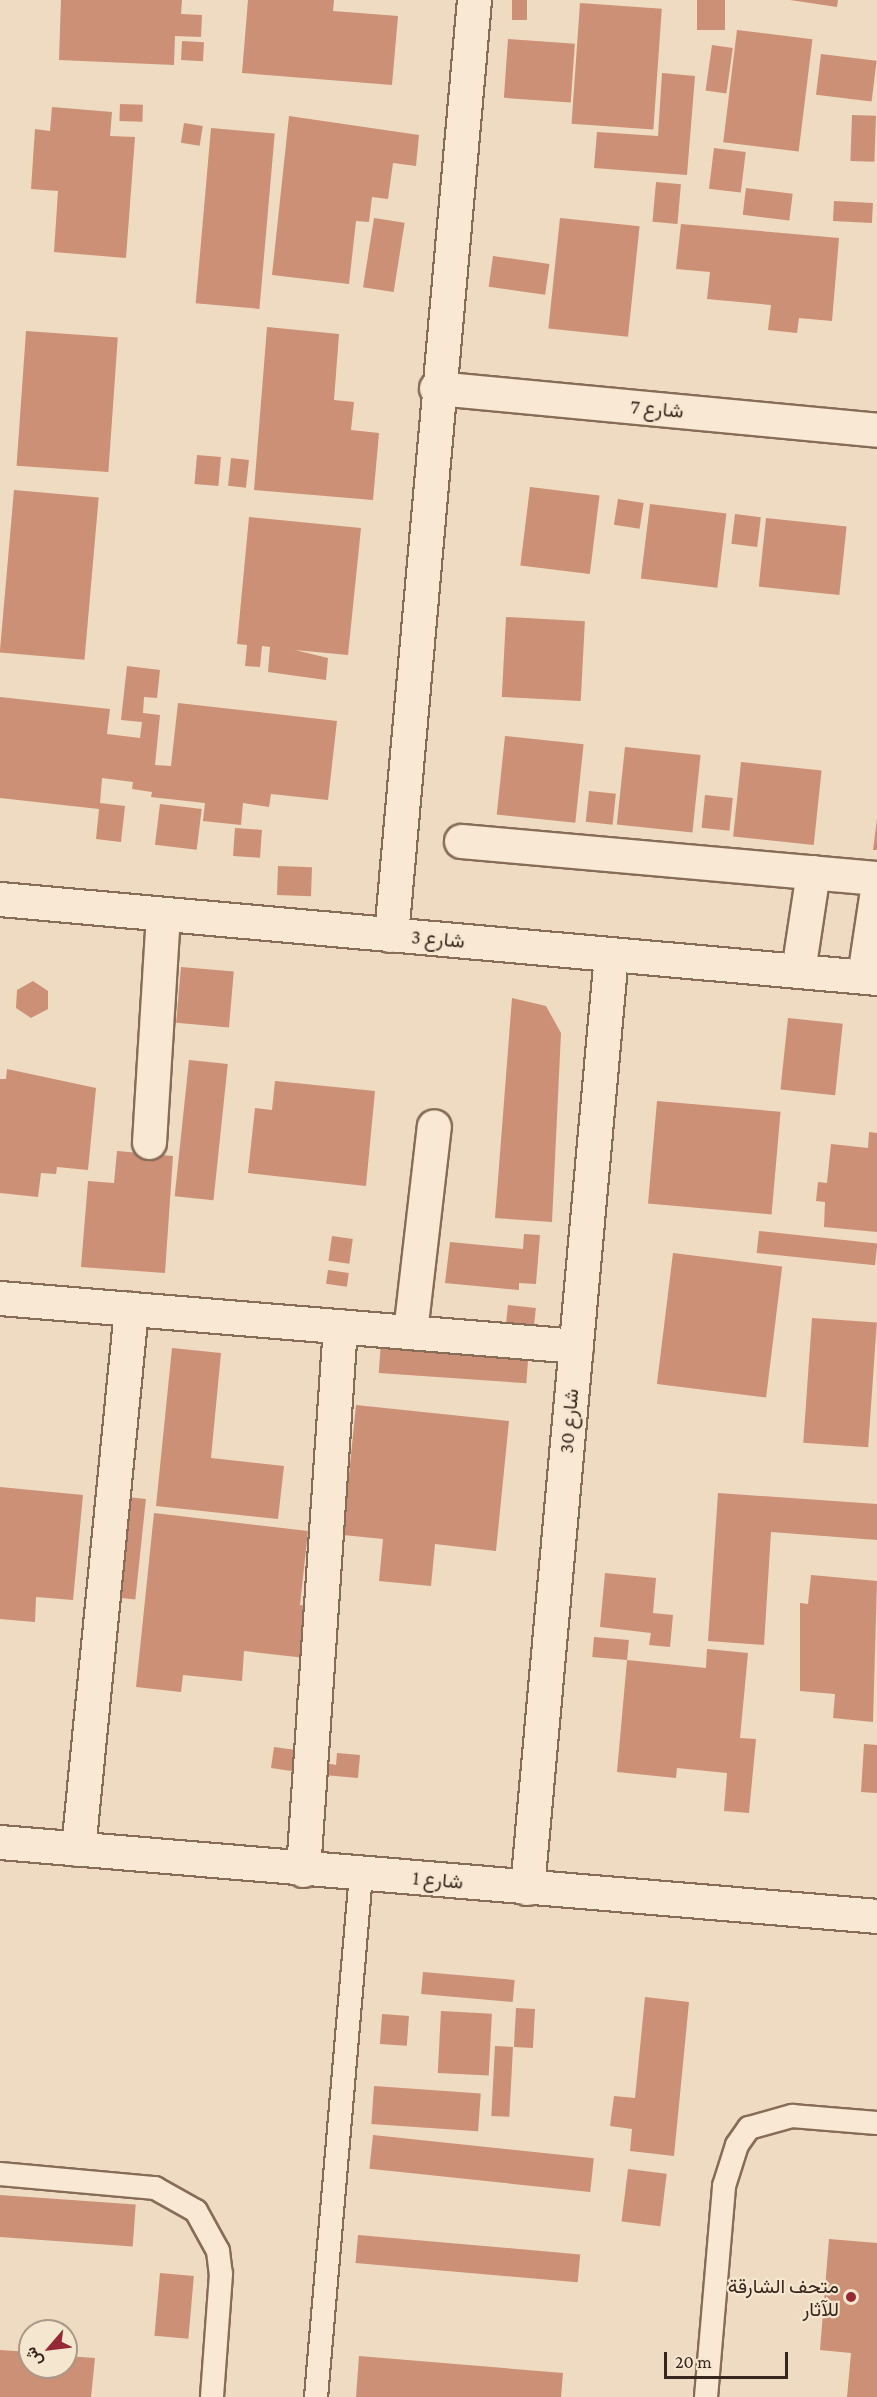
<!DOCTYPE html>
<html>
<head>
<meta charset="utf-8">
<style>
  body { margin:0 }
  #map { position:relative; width:877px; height:2397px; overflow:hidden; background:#eedbc1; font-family:"Crimson Pro",Vazirmatn,serif }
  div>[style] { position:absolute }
  .building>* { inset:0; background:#cc9076; transform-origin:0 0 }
  .roads { filter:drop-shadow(2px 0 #876c58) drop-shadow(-2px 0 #876c58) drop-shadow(0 2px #876c58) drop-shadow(0 -2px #876c58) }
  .service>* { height:22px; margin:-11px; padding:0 11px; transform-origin:11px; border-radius:11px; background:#f9e9d4 }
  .minor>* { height:33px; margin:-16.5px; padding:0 16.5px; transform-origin:16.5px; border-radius:16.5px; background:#f9e9d4 }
  .dots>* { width:16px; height:16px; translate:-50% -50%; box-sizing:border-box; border:3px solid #f5e6d0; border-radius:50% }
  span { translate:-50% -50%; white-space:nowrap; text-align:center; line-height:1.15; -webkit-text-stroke:4.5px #f5e6d0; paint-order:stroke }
  .street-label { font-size:20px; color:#37261d }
  .poi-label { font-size:20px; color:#37261d }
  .right { translate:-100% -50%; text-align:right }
  .north { position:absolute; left:18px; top:2319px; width:60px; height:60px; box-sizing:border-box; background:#f5e6d0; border:2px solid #a99988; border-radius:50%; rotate:242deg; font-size:16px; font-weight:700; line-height:24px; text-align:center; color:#37261d }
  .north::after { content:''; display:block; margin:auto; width:21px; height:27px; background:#962936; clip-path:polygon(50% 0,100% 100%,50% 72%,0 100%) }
  .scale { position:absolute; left:664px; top:2352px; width:124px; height:27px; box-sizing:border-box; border:3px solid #37261d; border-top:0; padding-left:8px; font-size:18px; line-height:21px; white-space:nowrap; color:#37261d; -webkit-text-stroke:4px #f5e6d0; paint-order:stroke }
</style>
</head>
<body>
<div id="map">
  <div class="building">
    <div style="clip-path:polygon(61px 0,182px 0,181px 14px,202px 15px,201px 37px,175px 36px,174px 65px,59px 60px)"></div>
    <div style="clip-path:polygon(248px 0,334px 0,333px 11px,398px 16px,392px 85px,242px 73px)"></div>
    <div style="left:512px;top:0;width:15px;height:20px"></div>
    <div style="left:697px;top:0;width:28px;height:30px"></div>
    <div style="clip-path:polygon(790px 0,838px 0,837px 7px)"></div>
    <div style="left:580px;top:3px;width:82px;height:121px;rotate:4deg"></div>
    <div style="left:737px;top:30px;width:76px;height:113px;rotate:7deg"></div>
    <div style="left:508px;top:39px;width:67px;height:59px;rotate:4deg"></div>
    <div style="left:182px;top:41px;width:22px;height:19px;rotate:3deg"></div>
    <div style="left:712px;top:45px;width:21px;height:46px;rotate:8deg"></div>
    <div style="left:821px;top:54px;width:56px;height:41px;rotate:7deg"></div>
    <div style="clip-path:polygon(662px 73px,695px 76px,687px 175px,594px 168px,597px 132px,658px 136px)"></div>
    <div style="left:120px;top:104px;width:23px;height:17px;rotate:2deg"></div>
    <div style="clip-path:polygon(52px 107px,112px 112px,110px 136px,135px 137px,126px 258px,54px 252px,58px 191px,31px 189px,35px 129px,50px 131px)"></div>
    <div style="left:852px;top:115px;width:24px;height:46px;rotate:2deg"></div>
    <div style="clip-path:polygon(289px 116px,419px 135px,416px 166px,393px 163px,388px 199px,372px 197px,369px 222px,356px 221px,349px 284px,272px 275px)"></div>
    <div style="left:184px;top:123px;width:19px;height:20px;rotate:9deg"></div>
    <div style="left:211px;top:128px;width:64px;height:176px;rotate:5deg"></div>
    <div style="left:714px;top:148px;width:32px;height:41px;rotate:7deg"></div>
    <div style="left:656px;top:182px;width:25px;height:40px;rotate:5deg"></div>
    <div style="left:746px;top:188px;width:47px;height:27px;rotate:7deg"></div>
    <div style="left:834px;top:201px;width:39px;height:20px;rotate:3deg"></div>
    <div style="left:374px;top:218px;width:31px;height:70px;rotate:9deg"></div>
    <div style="left:560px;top:218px;width:80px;height:111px;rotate:6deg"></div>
    <div style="clip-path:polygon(681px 224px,839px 238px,832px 321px,799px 318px,797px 333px,768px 330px,771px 305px,707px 299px,710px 272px,676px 269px)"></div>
    <div style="left:493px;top:256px;width:57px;height:31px;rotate:8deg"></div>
    <div style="clip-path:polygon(267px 327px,339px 334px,334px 400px,354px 402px,351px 430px,379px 433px,373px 500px,254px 490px)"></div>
    <div style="left:26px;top:331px;width:92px;height:135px;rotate:4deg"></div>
    <div style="left:197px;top:455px;width:24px;height:29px;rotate:5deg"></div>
    <div style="left:231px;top:458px;width:18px;height:28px;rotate:6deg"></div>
    <div style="left:530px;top:487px;width:70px;height:79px;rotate:7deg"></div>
    <div style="left:14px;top:490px;width:85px;height:163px;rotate:5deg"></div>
    <div style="left:618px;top:499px;width:26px;height:26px;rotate:9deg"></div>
    <div style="left:650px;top:504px;width:77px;height:75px;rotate:7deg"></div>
    <div style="left:735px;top:514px;width:26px;height:30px;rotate:7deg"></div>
    <div style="clip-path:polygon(249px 517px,361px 528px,348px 655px,295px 650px,328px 658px,326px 680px,268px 672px,270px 647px,262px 646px,260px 667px,245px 666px,247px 645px,237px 644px)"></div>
    <div style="left:766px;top:518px;width:81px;height:69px;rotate:6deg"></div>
    <div style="left:506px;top:617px;width:79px;height:80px;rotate:3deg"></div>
    <div style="clip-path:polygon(127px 666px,160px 670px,157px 698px,144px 697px,143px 713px,160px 715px,155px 765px,171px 766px,178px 703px,337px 721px,328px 800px,271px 794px,269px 807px,243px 803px,241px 825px,203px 821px,205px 803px,151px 797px,152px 792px,132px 789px,133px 782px,102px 778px,100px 803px,125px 806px,121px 842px,96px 839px,99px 809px,0 798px,0 697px,110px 709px,107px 734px,140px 738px,142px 722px,121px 720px)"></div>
    <div style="left:505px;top:736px;width:79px;height:79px;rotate:6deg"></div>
    <div style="left:625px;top:747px;width:76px;height:78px;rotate:6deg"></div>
    <div style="left:741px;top:762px;width:81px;height:75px;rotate:6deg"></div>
    <div style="left:589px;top:791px;width:27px;height:31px;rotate:6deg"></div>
    <div style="left:705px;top:795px;width:28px;height:33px;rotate:6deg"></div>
    <div style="left:160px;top:804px;width:42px;height:41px;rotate:7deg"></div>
    <div style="clip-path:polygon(877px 819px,877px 850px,873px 850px)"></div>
    <div style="left:235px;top:828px;width:27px;height:28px;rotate:4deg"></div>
    <div style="left:278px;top:866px;width:34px;height:29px;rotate:2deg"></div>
    <div style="left:181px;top:967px;width:53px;height:56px;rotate:5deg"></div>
    <div style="clip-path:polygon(33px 981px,48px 991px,48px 1009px,31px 1018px,16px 1008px,17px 990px)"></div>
    <div style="clip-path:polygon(512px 998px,546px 1006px,561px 1033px,552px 1222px,495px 1218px)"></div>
    <div style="left:788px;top:1018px;width:55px;height:72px;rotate:6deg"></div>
    <div style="left:189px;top:1060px;width:39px;height:137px;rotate:6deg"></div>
    <div style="clip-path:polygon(7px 1069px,96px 1088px,88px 1170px,57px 1167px,56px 1174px,41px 1173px,38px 1197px,0 1193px,0 1079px,6px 1079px)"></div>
    <div style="clip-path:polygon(275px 1081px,375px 1091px,366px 1186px,248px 1173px,255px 1108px,272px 1110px)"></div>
    <div style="left:657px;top:1101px;width:124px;height:103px;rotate:5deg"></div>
    <div style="clip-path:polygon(869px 1132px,877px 1133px,877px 1232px,824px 1227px,825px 1202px,816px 1201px,818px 1182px,827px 1183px,831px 1144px,868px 1148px)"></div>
    <div style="clip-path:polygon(117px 1151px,173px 1156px,165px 1273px,81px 1267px,88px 1181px,114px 1183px)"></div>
    <div style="left:759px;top:1231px;width:119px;height:22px;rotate:6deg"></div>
    <div style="clip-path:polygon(524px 1234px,540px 1235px,536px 1284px,519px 1283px,519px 1290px,445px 1283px,450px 1242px,523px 1249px)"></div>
    <div style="left:332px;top:1236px;width:21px;height:25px;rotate:8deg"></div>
    <div style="left:673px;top:1253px;width:110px;height:132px;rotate:7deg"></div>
    <div style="left:328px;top:1270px;width:21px;height:14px;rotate:8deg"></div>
    <div style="left:508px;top:1305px;width:28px;height:19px;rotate:6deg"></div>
    <div style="left:812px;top:1318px;width:65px;height:125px;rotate:4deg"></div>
    <div style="left:381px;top:1341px;width:148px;height:32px;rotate:4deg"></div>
    <div style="clip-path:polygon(172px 1348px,221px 1353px,211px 1458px,284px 1466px,278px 1519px,156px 1506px)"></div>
    <div style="clip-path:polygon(356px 1405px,509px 1421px,496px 1551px,435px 1544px,431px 1586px,379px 1581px,383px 1539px,343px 1535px)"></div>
    <div style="clip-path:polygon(0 1487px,83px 1495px,73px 1600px,36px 1597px,35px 1622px,0 1619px)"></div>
    <div style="clip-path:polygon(718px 1493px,877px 1504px,877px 1540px,771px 1532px,764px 1645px,708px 1641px)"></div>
    <div style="left:127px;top:1497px;width:19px;height:101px;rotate:6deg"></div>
    <div style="clip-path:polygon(154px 1513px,308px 1531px,300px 1605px,321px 1607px,315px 1659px,244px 1651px,242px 1681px,183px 1675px,181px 1692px,136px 1687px)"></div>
    <div style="clip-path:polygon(605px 1573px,656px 1578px,653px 1613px,673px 1615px,670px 1647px,649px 1645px,651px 1633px,600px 1627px)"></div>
    <div style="clip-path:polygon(811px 1575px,877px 1581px,873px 1722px,833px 1718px,835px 1694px,800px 1691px,800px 1603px,808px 1604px)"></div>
    <div style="left:594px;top:1637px;width:35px;height:20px;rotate:5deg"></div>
    <div style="clip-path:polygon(707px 1649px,748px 1653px,740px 1738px,756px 1739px,749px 1813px,724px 1811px,727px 1773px,677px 1768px,676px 1778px,617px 1772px,627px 1660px,706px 1668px)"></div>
    <div style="clip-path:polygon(864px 1744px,877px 1745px,877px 1793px,861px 1792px)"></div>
    <div style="clip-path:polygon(274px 1747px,296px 1750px,305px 1773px,271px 1768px)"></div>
    <div style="clip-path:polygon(337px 1753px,360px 1755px,358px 1778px,324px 1775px,325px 1763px,336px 1765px)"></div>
    <div style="left:423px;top:1972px;width:92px;height:22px;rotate:5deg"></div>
    <div style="clip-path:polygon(645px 1997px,689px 2002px,674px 2156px,630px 2151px,632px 2129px,610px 2126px,614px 2096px,635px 2098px)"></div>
    <div style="left:516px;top:2008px;width:19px;height:39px;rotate:3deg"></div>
    <div style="left:441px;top:2011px;width:51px;height:62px;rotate:3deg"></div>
    <div style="left:382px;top:2014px;width:27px;height:30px;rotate:4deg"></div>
    <div style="left:495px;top:2046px;width:18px;height:70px;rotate:3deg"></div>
    <div style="left:374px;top:2086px;width:107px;height:38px;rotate:4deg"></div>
    <div style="left:373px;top:2135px;width:222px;height:34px;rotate:6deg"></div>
    <div style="left:628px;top:2169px;width:39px;height:53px;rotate:7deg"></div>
    <div style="left:0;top:2195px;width:136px;height:42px;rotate:4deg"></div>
    <div style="left:358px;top:2235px;width:223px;height:28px;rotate:5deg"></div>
    <div style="clip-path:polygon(829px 2239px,877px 2243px,877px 2397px,847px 2397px,851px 2353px,820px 2350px)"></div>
    <div style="left:160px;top:2273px;width:34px;height:63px;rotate:5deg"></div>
    <div style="clip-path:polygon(0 2350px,30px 2352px,30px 2367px,66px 2367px,66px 2356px,95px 2358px,91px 2397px,0 2397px)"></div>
    <div style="clip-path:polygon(359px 2356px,563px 2373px,561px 2397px,356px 2397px)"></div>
  </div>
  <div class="roads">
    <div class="service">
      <div style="left:0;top:2174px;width:156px;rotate:5.2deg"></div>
      <div style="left:155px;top:2188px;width:47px;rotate:29.3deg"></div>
      <div style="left:196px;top:2211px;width:46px;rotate:61.2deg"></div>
      <div style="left:218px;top:2251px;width:23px;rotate:83deg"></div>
      <div style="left:221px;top:2274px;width:123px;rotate:94.2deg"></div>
      <div style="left:316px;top:2397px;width:525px;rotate:-85.08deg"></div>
      <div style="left:706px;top:2397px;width:212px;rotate:-85.1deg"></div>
      <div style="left:724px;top:2186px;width:43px;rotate:-72.4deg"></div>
      <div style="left:737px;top:2145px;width:21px;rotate:-55deg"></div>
      <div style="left:749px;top:2128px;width:45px;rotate:-15.6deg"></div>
      <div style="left:792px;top:2116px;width:85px;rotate:4.7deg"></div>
    </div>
    <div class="minor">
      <div style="left:436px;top:388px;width:443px;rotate:5.4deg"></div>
      <div style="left:461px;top:841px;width:418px;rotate:5.1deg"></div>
      <div style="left:0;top:899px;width:881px;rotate:5.15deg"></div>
      <div style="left:391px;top:935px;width:939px;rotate:-84.93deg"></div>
      <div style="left:798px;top:971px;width:100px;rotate:-81.4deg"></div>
      <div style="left:864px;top:976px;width:87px;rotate:-81.4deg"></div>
      <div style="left:149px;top:1142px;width:228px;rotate:-86.5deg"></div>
      <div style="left:0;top:1298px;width:578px;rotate:4.76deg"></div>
      <div style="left:410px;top:1332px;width:207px;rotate:-83.4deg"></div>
      <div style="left:0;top:1842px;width:880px;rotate:4.82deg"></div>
      <div style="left:78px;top:1849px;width:543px;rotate:-84.39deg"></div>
      <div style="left:303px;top:1870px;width:545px;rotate:-86.11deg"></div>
      <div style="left:527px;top:1888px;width:937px;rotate:-84.86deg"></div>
    </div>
  </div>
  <div class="dots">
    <div style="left:851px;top:2297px;background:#962936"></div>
  </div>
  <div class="street-label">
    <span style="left:657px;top:409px;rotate:5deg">شارع 7</span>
    <span style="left:438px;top:939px;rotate:5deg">شارع 3</span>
    <span style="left:569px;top:1421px;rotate:-85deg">شارع 30</span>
    <span style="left:438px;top:1880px;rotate:5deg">شارع 1</span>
  </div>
  <div class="poi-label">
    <span class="right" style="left:839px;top:2298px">متحف الشارقة<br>للآثار</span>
  </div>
  <div class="north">ش</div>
  <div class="scale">20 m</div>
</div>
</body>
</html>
